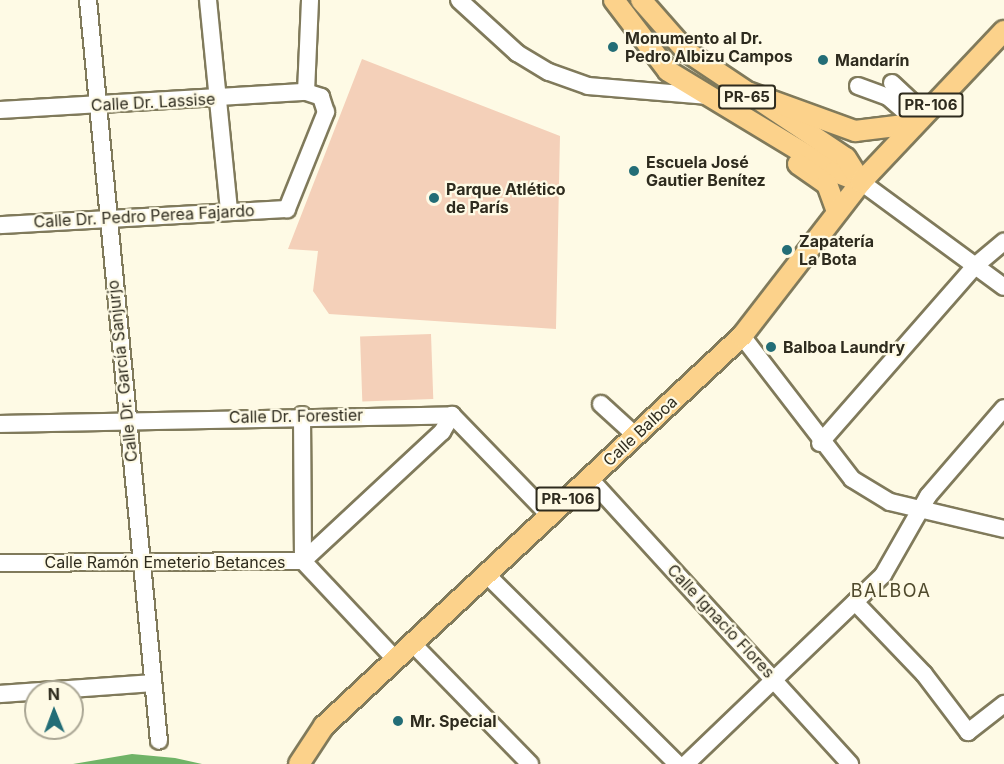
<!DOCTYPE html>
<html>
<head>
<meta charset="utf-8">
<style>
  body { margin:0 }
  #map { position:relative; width:1004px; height:764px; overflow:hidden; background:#fefae5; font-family:Inter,sans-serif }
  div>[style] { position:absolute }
  .green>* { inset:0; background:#f4d0b9; transform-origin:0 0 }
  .water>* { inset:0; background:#70b367 }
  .roads { filter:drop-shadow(2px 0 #807a5b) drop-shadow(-2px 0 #807a5b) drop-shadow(0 2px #807a5b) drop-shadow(0 -2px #807a5b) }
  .minor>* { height:16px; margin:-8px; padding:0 8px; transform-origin:8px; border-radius:8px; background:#fff }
  .major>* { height:20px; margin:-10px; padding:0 10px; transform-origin:10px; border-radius:10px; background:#fcd28b }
  .dots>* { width:16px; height:16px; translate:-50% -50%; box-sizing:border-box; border:3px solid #fefae5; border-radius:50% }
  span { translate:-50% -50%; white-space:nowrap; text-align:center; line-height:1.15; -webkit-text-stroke:4.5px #fefae5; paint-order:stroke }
  .shield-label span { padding:2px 4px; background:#fefae5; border:2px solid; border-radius:4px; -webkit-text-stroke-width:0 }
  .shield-label { font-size:15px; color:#2e2b1e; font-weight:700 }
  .poi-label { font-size:16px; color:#2e2b1e; font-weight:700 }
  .left { translate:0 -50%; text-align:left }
  .street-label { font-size:16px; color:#2e2b1e }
  .neighbourhood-label { font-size:18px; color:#4f492c; letter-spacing:1.5px }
  .north { position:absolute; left:24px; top:680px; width:60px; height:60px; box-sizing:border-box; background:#fefae5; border:2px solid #aba795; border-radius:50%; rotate:359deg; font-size:16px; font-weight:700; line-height:24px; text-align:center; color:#2e2b1e }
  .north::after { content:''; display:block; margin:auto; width:21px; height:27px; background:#236d76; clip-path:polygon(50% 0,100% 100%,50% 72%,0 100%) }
</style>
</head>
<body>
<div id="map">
  <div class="green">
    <div style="clip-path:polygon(362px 59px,560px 136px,556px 329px,329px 314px,313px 291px,318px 251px,288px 249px)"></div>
    <div style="left:431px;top:334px;width:65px;height:71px;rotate:88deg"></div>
  </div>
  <div class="water">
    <div style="clip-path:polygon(132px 754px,175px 758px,202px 764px,73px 764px)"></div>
  </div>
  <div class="roads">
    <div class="minor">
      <div style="left:88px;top:0;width:744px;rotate:84.53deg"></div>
      <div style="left:208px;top:0;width:212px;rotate:84.3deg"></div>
      <div style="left:459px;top:0;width:79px;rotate:42.4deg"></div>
      <div style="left:517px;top:53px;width:37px;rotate:31deg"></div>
      <div style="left:549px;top:72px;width:41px;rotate:19.7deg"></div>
      <div style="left:588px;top:86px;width:118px;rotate:4.8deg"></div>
      <div style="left:892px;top:83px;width:44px;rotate:43.2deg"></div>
      <div style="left:858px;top:86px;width:32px;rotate:20deg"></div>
      <div style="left:888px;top:97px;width:37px;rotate:41deg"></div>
      <div style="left:306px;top:92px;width:92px;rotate:-87.5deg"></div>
      <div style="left:0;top:110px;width:307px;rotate:-3.4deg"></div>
      <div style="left:306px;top:92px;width:16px;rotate:18deg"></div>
      <div style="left:321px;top:97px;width:16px;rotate:72deg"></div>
      <div style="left:326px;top:112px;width:105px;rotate:111.9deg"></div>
      <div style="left:287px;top:209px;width:287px;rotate:176.8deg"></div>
      <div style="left:861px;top:182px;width:177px;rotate:36.3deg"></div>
      <div style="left:742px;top:336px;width:180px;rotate:52.4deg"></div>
      <div style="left:852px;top:479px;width:44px;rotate:31.2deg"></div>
      <div style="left:890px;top:502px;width:117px;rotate:13.3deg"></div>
      <div style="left:601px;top:404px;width:46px;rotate:42.4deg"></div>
      <div style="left:302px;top:415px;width:146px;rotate:89.6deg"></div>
      <div style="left:0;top:424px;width:452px;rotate:-1.1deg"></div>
      <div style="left:452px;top:415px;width:141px;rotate:45.9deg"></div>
      <div style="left:820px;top:443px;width:235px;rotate:-48.8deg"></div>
      <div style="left:975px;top:266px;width:38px;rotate:-40deg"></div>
      <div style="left:590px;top:479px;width:386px;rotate:47.6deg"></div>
      <div style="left:303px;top:561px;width:190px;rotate:-42.9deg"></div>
      <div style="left:442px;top:432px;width:20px;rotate:-60deg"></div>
      <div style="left:0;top:563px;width:303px;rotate:-0.4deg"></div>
      <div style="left:303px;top:561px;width:134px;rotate:46.8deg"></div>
      <div style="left:486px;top:574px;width:269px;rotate:44.8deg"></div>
      <div style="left:855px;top:602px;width:100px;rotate:46.2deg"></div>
      <div style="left:924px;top:674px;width:73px;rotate:52.8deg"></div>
      <div style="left:968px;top:732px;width:46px;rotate:-37.9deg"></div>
      <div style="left:412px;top:643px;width:169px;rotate:45.7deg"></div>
      <div style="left:0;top:694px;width:153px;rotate:-4.1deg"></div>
      <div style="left:686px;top:764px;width:273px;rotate:-43.8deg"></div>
      <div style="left:883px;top:575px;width:91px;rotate:-60.3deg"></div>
      <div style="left:928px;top:496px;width:116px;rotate:-49.2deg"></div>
    </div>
    <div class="major">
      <div style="left:614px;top:0;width:89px;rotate:52.7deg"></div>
      <div style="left:668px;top:71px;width:195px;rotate:31.2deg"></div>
      <div style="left:835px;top:172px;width:28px;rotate:21deg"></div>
      <div style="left:641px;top:0;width:68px;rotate:48.6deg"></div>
      <div style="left:686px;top:51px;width:192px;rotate:33.8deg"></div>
      <div style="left:846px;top:158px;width:28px;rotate:58deg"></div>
      <div style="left:750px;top:93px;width:112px;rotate:19.9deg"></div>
      <div style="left:855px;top:131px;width:58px;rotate:-6.9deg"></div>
      <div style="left:798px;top:164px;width:35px;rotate:35deg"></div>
      <div style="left:827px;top:184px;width:29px;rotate:70deg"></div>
      <div style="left:299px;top:764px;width:45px;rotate:-56.7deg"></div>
      <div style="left:324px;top:726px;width:572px;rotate:-43.02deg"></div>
      <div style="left:742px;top:336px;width:195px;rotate:-52.3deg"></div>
      <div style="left:861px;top:182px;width:208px;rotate:-46.6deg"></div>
    </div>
  </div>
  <div class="dots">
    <div style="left:613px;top:47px;background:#236d76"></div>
    <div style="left:823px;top:60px;background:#236d76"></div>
    <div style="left:634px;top:171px;background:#236d76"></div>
    <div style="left:434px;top:198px;background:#236d76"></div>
    <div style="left:787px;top:250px;background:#236d76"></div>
    <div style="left:771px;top:347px;background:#236d76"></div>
    <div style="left:398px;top:721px;background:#236d76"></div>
  </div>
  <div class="shield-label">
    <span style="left:747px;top:97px">PR-65</span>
    <span style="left:931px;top:105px">PR-106</span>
    <span style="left:568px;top:499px">PR-106</span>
  </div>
  <div class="poi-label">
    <span class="left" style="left:625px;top:47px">Monumento al Dr.<br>Pedro Albizu Campos</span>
    <span class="left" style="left:835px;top:60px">Mandarín</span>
    <span class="left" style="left:646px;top:171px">Escuela José<br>Gautier Benítez</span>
    <span class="left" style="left:446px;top:198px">Parque Atlético<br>de París</span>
    <span class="left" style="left:799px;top:250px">Zapatería<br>La Bota</span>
    <span class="left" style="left:783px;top:347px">Balboa Laundry</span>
    <span class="left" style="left:410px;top:721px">Mr. Special</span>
  </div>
  <div class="street-label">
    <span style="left:153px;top:102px;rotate:-3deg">Calle Dr. Lassise</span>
    <span style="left:144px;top:216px;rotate:-3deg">Calle Dr. Pedro Perea Fajardo</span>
    <span style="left:122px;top:371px;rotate:-96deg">Calle Dr. García Sanjurjo</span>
    <span style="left:296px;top:416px;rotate:-1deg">Calle Dr. Forestier</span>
    <span style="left:640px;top:431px;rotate:-43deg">Calle Balboa</span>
    <span style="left:165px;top:562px">Calle Ramón Emeterio Betances</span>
    <span style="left:721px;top:621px;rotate:47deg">Calle Ignacio Flores</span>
  </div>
  <div class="neighbourhood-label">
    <span style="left:891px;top:591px">BALBOA</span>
  </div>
  <div class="north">N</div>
</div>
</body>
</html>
